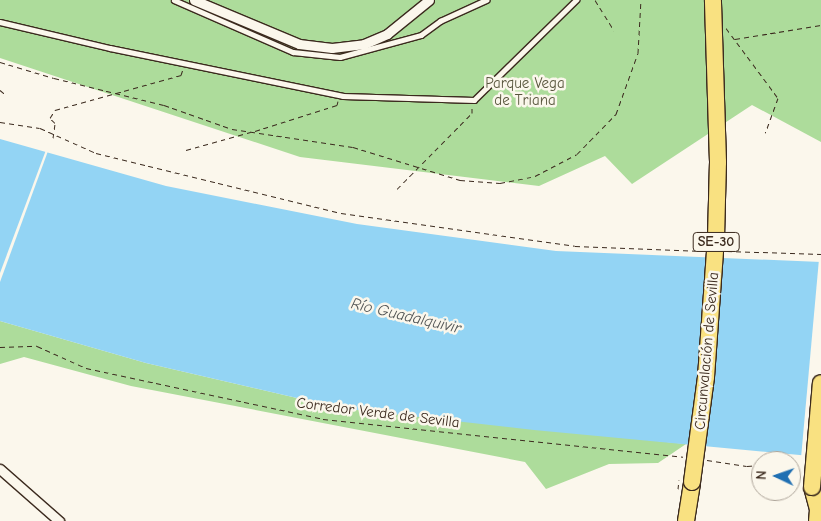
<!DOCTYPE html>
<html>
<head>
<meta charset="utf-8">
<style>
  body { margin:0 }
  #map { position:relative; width:821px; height:521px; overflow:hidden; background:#fbf7ec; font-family:"Comic Neue",sans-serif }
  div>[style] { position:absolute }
  .green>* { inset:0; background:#addc9b }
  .water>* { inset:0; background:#93d4f4 }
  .pier>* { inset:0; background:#fbf7ec }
  .path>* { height:1px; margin-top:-0.5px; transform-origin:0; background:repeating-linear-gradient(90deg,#3b2a1e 0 5px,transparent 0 9px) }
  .roads { filter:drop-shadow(1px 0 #3b2a1e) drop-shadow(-1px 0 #3b2a1e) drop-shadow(0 1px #3b2a1e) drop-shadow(0 -1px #3b2a1e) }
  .lane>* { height:4.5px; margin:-2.25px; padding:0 2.25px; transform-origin:2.25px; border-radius:2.25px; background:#fbf7ec }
  .street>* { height:9px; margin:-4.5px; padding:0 4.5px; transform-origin:4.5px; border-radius:4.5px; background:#fbf7ec }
  .highway>* { height:16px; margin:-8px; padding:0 8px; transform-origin:8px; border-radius:8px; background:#f9e181 }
  .bridges { filter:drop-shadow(1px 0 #3b2a1e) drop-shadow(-1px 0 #3b2a1e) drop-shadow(0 1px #3b2a1e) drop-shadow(0 -1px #3b2a1e) }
  .highway-bridge>* { height:16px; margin:-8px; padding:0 8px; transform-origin:8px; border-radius:8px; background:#f9e181 }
  span { translate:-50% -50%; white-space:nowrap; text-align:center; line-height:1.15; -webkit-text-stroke:5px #fbf7ec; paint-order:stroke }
  .shield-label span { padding:1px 4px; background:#fbf7ec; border:1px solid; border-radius:4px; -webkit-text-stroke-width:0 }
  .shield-label { font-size:14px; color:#3b2a1e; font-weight:700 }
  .park-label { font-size:15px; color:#58563d }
  .street-label { font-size:15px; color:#3b2a1e }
  .water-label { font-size:16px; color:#515454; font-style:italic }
  .north { position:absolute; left:751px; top:451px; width:50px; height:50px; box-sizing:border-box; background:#fbf7ec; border:1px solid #aea59a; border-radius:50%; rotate:273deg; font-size:14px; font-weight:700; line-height:20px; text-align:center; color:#3b2a1e }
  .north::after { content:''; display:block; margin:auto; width:18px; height:22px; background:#1f6fb2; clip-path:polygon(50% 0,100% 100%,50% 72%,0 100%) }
</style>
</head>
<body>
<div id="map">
  <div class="green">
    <div style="clip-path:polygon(0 0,821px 0,821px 142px,752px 105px,632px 184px,605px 156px,539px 186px,300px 157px,0 58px)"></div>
    <div style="clip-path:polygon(0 321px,146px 363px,340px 408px,686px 444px,658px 463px,609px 464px,546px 489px,525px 462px,131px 386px,24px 357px,0 364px)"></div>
  </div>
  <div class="water">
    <div style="clip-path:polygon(0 139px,166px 186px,357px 224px,556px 251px,821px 262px,821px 457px,534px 430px,340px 408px,146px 363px,0 321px)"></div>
  </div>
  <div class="pier">
    <div style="clip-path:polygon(46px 150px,48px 151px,0 282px,0 273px)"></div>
    <div style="clip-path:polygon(819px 259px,821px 259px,821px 460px,801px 458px)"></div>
  </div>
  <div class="path">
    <div style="left:595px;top:0;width:36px;rotate:58deg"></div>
    <div style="left:726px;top:28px;width:87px;rotate:53.4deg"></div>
    <div style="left:778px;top:98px;width:37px;rotate:110deg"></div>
    <div style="left:735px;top:39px;width:87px;rotate:-9.2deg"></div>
    <div style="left:0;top:62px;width:56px;rotate:16.5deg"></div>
    <div style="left:54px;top:78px;width:113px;rotate:13.8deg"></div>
    <div style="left:164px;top:105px;width:72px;rotate:19.4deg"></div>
    <div style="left:232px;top:129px;width:122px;rotate:8.5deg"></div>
    <div style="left:353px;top:147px;width:112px;rotate:17.1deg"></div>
    <div style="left:460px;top:180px;width:40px;rotate:4.3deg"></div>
    <div style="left:500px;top:183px;width:36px;rotate:-11deg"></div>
    <div style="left:535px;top:176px;width:47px;rotate:-27.6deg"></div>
    <div style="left:577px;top:154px;width:56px;rotate:-45.7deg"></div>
    <div style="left:616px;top:114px;width:65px;rotate:-70.2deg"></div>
    <div style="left:638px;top:53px;width:53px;rotate:-86.8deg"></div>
    <div style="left:0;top:90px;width:6px;rotate:39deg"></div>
    <div style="left:0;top:122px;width:40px;rotate:8.5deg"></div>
    <div style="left:40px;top:128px;width:61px;rotate:24.1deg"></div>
    <div style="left:96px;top:153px;width:252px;rotate:13.8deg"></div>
    <div style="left:341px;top:213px;width:236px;rotate:8deg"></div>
    <div style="left:575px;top:246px;width:128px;rotate:2.2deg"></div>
    <div style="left:255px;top:131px;width:86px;rotate:-17.6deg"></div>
    <div style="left:337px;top:105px;width:4px;rotate:-76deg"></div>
    <div style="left:53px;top:138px;width:15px;rotate:-82deg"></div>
    <div style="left:55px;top:123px;width:7px;rotate:-135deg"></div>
    <div style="left:50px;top:118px;width:9px;rotate:-58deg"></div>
    <div style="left:55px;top:110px;width:131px;rotate:-15.5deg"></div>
    <div style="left:181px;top:75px;width:6px;rotate:-72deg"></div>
    <div style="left:186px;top:150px;width:67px;rotate:-15.5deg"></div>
    <div style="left:397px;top:189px;width:107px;rotate:-45.4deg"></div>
    <div style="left:472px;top:113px;width:7px;rotate:-90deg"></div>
    <div style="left:727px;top:251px;width:94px;rotate:1.8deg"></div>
    <div style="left:0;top:347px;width:37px;rotate:-2deg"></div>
    <div style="left:37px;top:346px;width:54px;rotate:24.2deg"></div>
    <div style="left:86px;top:368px;width:242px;rotate:12.1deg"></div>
    <div style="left:323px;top:419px;width:362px;rotate:6deg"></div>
    <div style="left:707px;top:460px;width:40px;rotate:8.5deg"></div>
    <div style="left:747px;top:466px;width:14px;rotate:-4deg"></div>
    <div style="left:791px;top:465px;width:9px;rotate:6deg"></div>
    <div style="left:678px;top:489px;width:9px;rotate:-84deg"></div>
  </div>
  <div class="roads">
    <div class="lane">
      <div style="left:174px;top:0;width:130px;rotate:23.6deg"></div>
      <div style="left:293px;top:52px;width:47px;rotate:6.1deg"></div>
      <div style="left:340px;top:57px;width:84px;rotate:-15.2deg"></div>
      <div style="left:421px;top:35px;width:24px;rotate:-36deg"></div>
      <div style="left:440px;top:21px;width:51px;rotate:-24.5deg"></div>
      <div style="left:0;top:22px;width:113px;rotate:13.3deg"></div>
      <div style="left:110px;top:48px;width:238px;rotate:11.6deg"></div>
      <div style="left:343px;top:96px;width:131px;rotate:1.7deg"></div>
      <div style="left:474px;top:100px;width:143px;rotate:-44.4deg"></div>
    </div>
    <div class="street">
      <div style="left:194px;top:0;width:114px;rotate:22.7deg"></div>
      <div style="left:299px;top:44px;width:33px;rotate:7deg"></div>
      <div style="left:332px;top:48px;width:32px;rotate:-7deg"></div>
      <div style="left:364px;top:44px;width:25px;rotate:-23deg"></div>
      <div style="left:387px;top:34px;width:54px;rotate:-39deg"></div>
      <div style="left:0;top:469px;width:79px;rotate:41.4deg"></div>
    </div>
    <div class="highway">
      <div style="left:812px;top:487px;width:24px;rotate:75deg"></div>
      <div style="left:818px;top:510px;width:11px;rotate:95deg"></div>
      <div style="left:686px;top:521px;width:39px;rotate:-81deg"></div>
    </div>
  </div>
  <div class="bridges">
    <div class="highway-bridge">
      <div style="left:692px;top:482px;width:106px;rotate:-82.4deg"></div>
      <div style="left:706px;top:377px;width:139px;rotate:-85.9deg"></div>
      <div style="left:716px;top:238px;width:76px;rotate:-88.5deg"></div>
      <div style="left:718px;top:162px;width:162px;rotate:-91.8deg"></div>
      <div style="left:812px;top:487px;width:104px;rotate:-85.1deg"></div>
    </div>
  </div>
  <div class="shield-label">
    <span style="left:716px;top:242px">SE-30</span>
  </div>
  <div class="park-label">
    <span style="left:525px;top:92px">Parque Vega<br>de Triana</span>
  </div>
  <div class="street-label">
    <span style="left:707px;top:351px;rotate:-85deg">Circunvalación de Sevilla</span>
    <span style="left:378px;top:413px;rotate:7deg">Corredor Verde de Sevilla</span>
  </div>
  <div class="water-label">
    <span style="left:406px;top:316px;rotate:13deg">Río Guadalquivir</span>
  </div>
  <div class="north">N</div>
</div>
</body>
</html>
